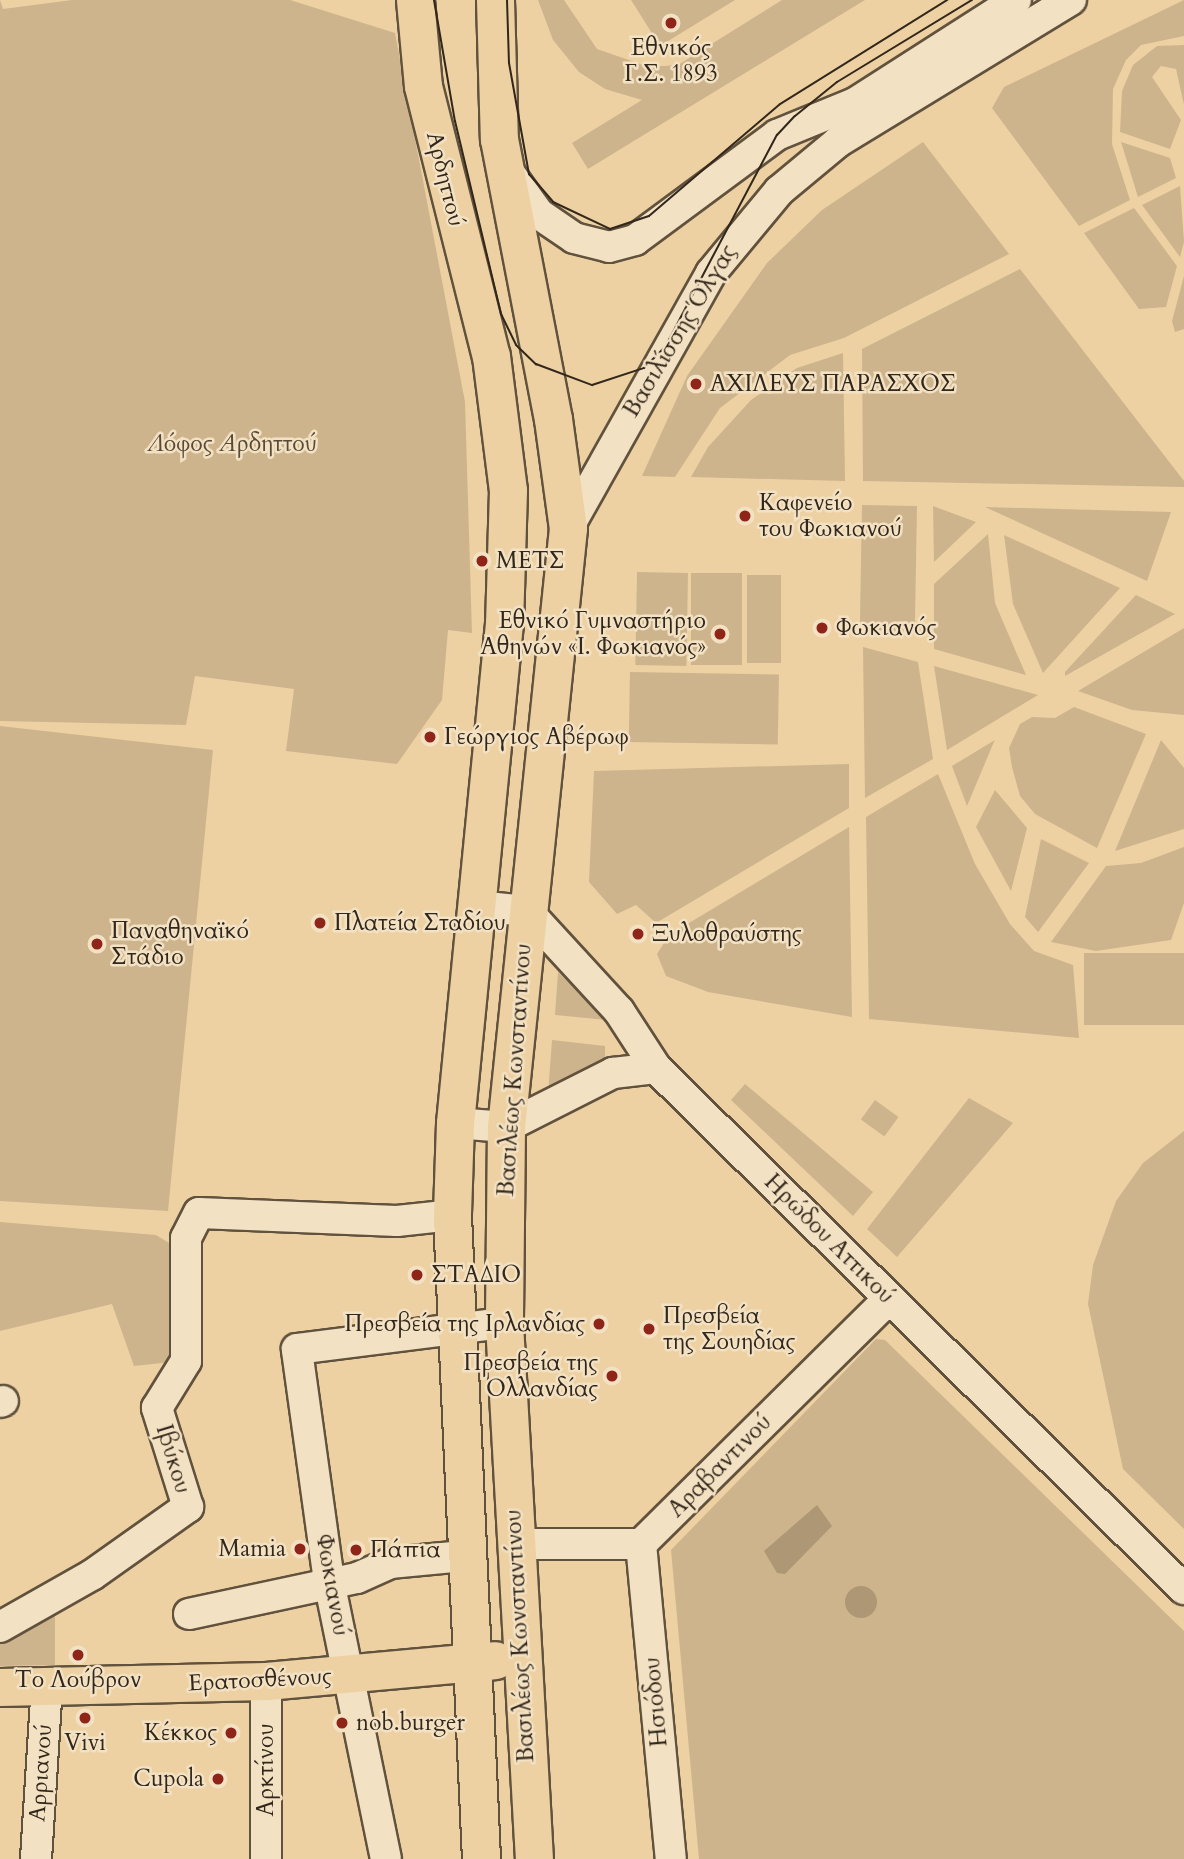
<!DOCTYPE html>
<html>
<head>
<meta charset="utf-8">
<style>
  body { margin:0 }
  #map { position:relative; width:1184px; height:1859px; overflow:hidden; background:#edd1a3; font-family:Cardo,serif }
  div>[style] { position:absolute }
  .green>* { inset:0; background:#cdb48c; transform-origin:0 0 }
  .water>* { inset:0; background:#ad9775 }
  .round { border-radius:50% }
  .roads { filter:drop-shadow(2px 0 #61523d) drop-shadow(-2px 0 #61523d) drop-shadow(0 2px #61523d) drop-shadow(0 -2px #61523d) }
  .minor>* { height:30px; margin:-15px; padding:0 15px; transform-origin:15px; border-radius:15px; background:#f3e1c3 }
  .major>* { height:37px; margin:-18.5px; padding:0 18.5px; transform-origin:18.5px; border-radius:18.5px; background:#edd1a3 }
  .tram>* { height:2px; margin:-1px; padding:0 1px; transform-origin:1px; border-radius:1px; background:#32271b }
  .dots>* { width:19px; height:19px; translate:-50% -50%; box-sizing:border-box; border:4px solid #f3e1c3; border-radius:50% }
  span { translate:-50% -50%; white-space:nowrap; text-align:center; line-height:1.15; -webkit-text-stroke:5px #f3e1c3; paint-order:stroke }
  .poi-label { font-size:23px; color:#32271b }
  .left { translate:0 -50%; text-align:left }
  .right { translate:-100% -50%; text-align:right }
  .street-label { font-size:23px; color:#32271b }
  .park-label { font-size:23px; color:#594a37; font-style:italic }
</style>
</head>
<body>
<div id="map">
  <div class="green">
    <div style="clip-path:polygon(0 0,3px 9px,72px 0,290px 0,395px 33px,465px 402px,472px 633px,448px 630px,442px 700px,397px 764px,286px 751px,294px 689px,195px 676px,186px 725px,0 721px)"></div>
    <div style="clip-path:polygon(538px 0,564px 0,597px 49px,649px 67px,678px 65px,782px 0,865px 0,588px 169px,572px 143px,642px 100px,605px 89px,579px 72px,553px 40px)"></div>
    <div style="clip-path:polygon(631px 0,735px 0,660px 46px)"></div>
    <div style="clip-path:polygon(1184px 0,1184px 36px,1141px 45px,1126px 60px,1113px 89px,1112px 144px,1130px 200px,1079px 226px,992px 108px,1004px 87px)"></div>
    <div style="clip-path:polygon(1184px 45px,1184px 105px,1176px 69px,1161px 66px,1152px 77px,1181px 120px,1170px 149px,1120px 132px,1122px 91px,1133px 65px,1157px 46px)"></div>
    <div style="clip-path:polygon(923px 142px,1009px 254px,844px 338px,790px 355px,720px 408px,675px 477px,642px 476px,687px 376px,767px 263px,822px 210px)"></div>
    <div style="clip-path:polygon(1121px 142px,1170px 158px,1176px 178px,1138px 197px)"></div>
    <div style="clip-path:polygon(1180px 186px,1184px 242px,1180px 257px,1142px 205px)"></div>
    <div style="clip-path:polygon(1134px 208px,1177px 266px,1166px 307px,1139px 309px,1084px 233px)"></div>
    <div style="clip-path:polygon(1020px 269px,1184px 481px,1184px 487px,863px 481px,862px 349px)"></div>
    <div style="clip-path:polygon(1184px 276px,1184px 329px,1175px 332px,1172px 321px)"></div>
    <div style="clip-path:polygon(843px 353px,845px 481px,691px 477px,708px 447px,751px 400px,797px 368px)"></div>
    <div style="left:862px;top:505px;width:55px;height:125px;rotate:1deg"></div>
    <div style="clip-path:polygon(933px 506px,976px 522px,934px 562px)"></div>
    <div style="clip-path:polygon(985px 507px,1171px 512px,1147px 581px)"></div>
    <div style="clip-path:polygon(988px 534px,995px 603px,1026px 675px,934px 649px,934px 584px)"></div>
    <div style="clip-path:polygon(1004px 535px,1120px 588px,1043px 673px,1013px 604px)"></div>
    <div style="left:637px;top:572px;width:51px;height:93px;rotate:1deg"></div>
    <div style="left:691px;top:573px;width:51px;height:92px"></div>
    <div style="left:747px;top:575px;width:34px;height:88px"></div>
    <div style="clip-path:polygon(1136px 595px,1175px 614px,1065px 676px,1065px 672px)"></div>
    <div style="clip-path:polygon(1184px 628px,1184px 715px,1132px 710px,1078px 691px)"></div>
    <div style="clip-path:polygon(863px 647px,918px 662px,933px 759px,865px 798px)"></div>
    <div style="clip-path:polygon(934px 666px,1038px 695px,947px 750px)"></div>
    <div style="left:630px;top:672px;width:149px;height:70px;rotate:1deg"></div>
    <div style="clip-path:polygon(1074px 707px,1146px 734px,1097px 848px,1035px 814px,1020px 796px,1012px 767px,1009px 748px,1020px 724px,1032px 717px,1055px 718px)"></div>
    <div style="clip-path:polygon(0 726px,213px 750px,168px 1211px,0 1201px)"></div>
    <div style="clip-path:polygon(995px 740px,993px 744px,967px 806px,952px 766px)"></div>
    <div style="clip-path:polygon(1161px 740px,1184px 768px,1184px 829px,1115px 851px)"></div>
    <div style="clip-path:polygon(849px 764px,849px 808px,656px 923px,636px 905px,617px 914px,589px 882px,594px 771px)"></div>
    <div style="clip-path:polygon(938px 774px,975px 864px,1010px 924px,1034px 951px,1073px 965px,1079px 1038px,869px 1019px,866px 817px)"></div>
    <div style="clip-path:polygon(995px 790px,1027px 828px,1011px 891px,976px 827px)"></div>
    <div style="clip-path:polygon(849px 827px,852px 1017px,708px 992px,666px 976px,657px 954px,669px 935px)"></div>
    <div style="clip-path:polygon(1041px 839px,1089px 863px,1038px 932px,1025px 917px)"></div>
    <div style="clip-path:polygon(1184px 847px,1184px 903px,1171px 940px,1096px 951px,1051px 942px,1106px 866px,1141px 863px)"></div>
    <div style="left:1184px;top:953px;width:72px;height:100px;rotate:90deg"></div>
    <div style="clip-path:polygon(558px 972px,607px 1020px,555px 1015px)"></div>
    <div style="clip-path:polygon(552px 1040px,605px 1046px,605px 1059px,548px 1094px)"></div>
    <div style="clip-path:polygon(745px 1084px,873px 1192px,853px 1216px,731px 1100px)"></div>
    <div style="clip-path:polygon(969px 1098px,1013px 1123px,897px 1257px,867px 1229px)"></div>
    <div style="left:875px;top:1100px;width:29px;height:24px;rotate:36deg"></div>
    <div style="clip-path:polygon(1184px 1131px,1184px 1529px,1123px 1469px,1088px 1304px,1093px 1265px,1116px 1201px,1143px 1163px)"></div>
    <div style="clip-path:polygon(0 1222px,156px 1235px,169px 1243px,180px 1361px,134px 1366px,112px 1304px,0 1331px)"></div>
    <div style="clip-path:polygon(876px 1339px,885px 1340px,1184px 1631px,1184px 1859px,699px 1859px,671px 1550px)"></div>
    <div style="clip-path:polygon(55px 1599px,55px 1665px,0 1666px,0 1633px)"></div>
  </div>
  <div class="water">
    <div style="clip-path:polygon(817px 1505px,832px 1526px,785px 1574px,777px 1573px,764px 1551px)"></div>
    <div class="round" style="left:845px;top:1586px;width:32px;height:32px"></div>
  </div>
  <div class="roads">
    <div class="minor">
      <div style="left:508px;top:171px;width:53px;rotate:54.2deg"></div>
      <div style="left:539px;top:214px;width:42px;rotate:34.4deg"></div>
      <div style="left:574px;top:238px;width:36px;rotate:14deg"></div>
      <div style="left:609px;top:247px;width:27px;rotate:-15deg"></div>
      <div style="left:635px;top:240px;width:177px;rotate:-36.5deg"></div>
      <div style="left:777px;top:135px;width:84px;rotate:-22.3deg"></div>
      <div style="left:855px;top:103px;width:191px;rotate:-32.6deg"></div>
      <div style="left:568px;top:528px;width:292px;rotate:-60.7deg"></div>
      <div style="left:711px;top:273px;width:107px;rotate:-50.3deg"></div>
      <div style="left:779px;top:191px;width:77px;rotate:-39.7deg"></div>
      <div style="left:838px;top:142px;width:273px;rotate:-31.4deg"></div>
      <div style="left:476px;top:906px;width:51px;rotate:5.6deg"></div>
      <div style="left:527px;top:911px;width:136px;rotate:47.4deg"></div>
      <div style="left:619px;top:1011px;width:68px;rotate:57deg"></div>
      <div style="left:656px;top:1068px;width:742px;rotate:44.62deg"></div>
      <div style="left:455px;top:1123px;width:51px;rotate:4.5deg"></div>
      <div style="left:506px;top:1127px;width:120px;rotate:-26.8deg"></div>
      <div style="left:613px;top:1073px;width:43px;rotate:-6.6deg"></div>
      <div style="left:0;top:1402px;width:3px;rotate:-18deg"></div>
      <div style="left:514px;top:1544px;width:127px"></div>
      <div style="left:641px;top:1544px;width:349px;rotate:-44.7deg"></div>
      <div style="left:641px;top:1544px;width:316px;rotate:84.6deg"></div>
      <div style="left:189px;top:1614px;width:172px;rotate:-12.1deg"></div>
      <div style="left:357px;top:1578px;width:36px;rotate:-24deg"></div>
      <div style="left:390px;top:1563px;width:74px;rotate:-5.4deg"></div>
      <div style="left:0;top:1627px;width:106px;rotate:-29.5deg"></div>
      <div style="left:92px;top:1575px;width:118px;rotate:-35.3deg"></div>
      <div style="left:188px;top:1507px;width:104px;rotate:-107.4deg"></div>
      <div style="left:157px;top:1408px;width:55px;rotate:-58.3deg"></div>
      <div style="left:186px;top:1361px;width:123px;rotate:-90deg"></div>
      <div style="left:186px;top:1238px;width:28px;rotate:-63deg"></div>
      <div style="left:199px;top:1213px;width:198px;rotate:2.3deg"></div>
      <div style="left:397px;top:1221px;width:55px;rotate:-6.2deg"></div>
      <div style="left:36px;top:1859px;width:173px;rotate:-86.4deg"></div>
      <div style="left:266px;top:1859px;width:178px;rotate:-90deg"></div>
      <div style="left:386px;top:1859px;width:284px;rotate:-101.6deg"></div>
      <div style="left:329px;top:1581px;width:234px;rotate:-97.9deg"></div>
      <div style="left:297px;top:1349px;width:209px;rotate:-7.2deg"></div>
    </div>
    <div class="major">
      <div style="left:415px;top:0;width:86px;rotate:84.7deg"></div>
      <div style="left:423px;top:86px;width:278px;rotate:75.9deg"></div>
      <div style="left:491px;top:356px;width:135px;rotate:82.8deg"></div>
      <div style="left:508px;top:490px;width:133px;rotate:91.7deg"></div>
      <div style="left:504px;top:623px;width:502px;rotate:95.6deg"></div>
      <div style="left:455px;top:1123px;width:92px;rotate:91.9deg"></div>
      <div style="left:452px;top:1215px;width:645px;rotate:87.42deg"></div>
      <div style="left:495px;top:0;width:139px;rotate:88.4deg"></div>
      <div style="left:499px;top:139px;width:285px;rotate:79.1deg"></div>
      <div style="left:553px;top:419px;width:110px;rotate:82.2deg"></div>
      <div style="left:568px;top:528px;width:602px;rotate:95.91deg"></div>
      <div style="left:506px;top:1127px;width:196px;rotate:90.6deg"></div>
      <div style="left:504px;top:1323px;width:537px;rotate:86.8deg"></div>
      <div style="left:0;top:1687px;width:266px;rotate:-1.3deg"></div>
      <div style="left:266px;top:1681px;width:230px;rotate:-5.2deg"></div>
    </div>
  </div>
  <div class="tram">
    <div style="left:434px;top:0;width:123px;rotate:80.2deg"></div>
    <div style="left:455px;top:121px;width:198px;rotate:76.6deg"></div>
    <div style="left:501px;top:314px;width:34px;rotate:64deg"></div>
    <div style="left:516px;top:345px;width:28px;rotate:44deg"></div>
    <div style="left:536px;top:364px;width:60px;rotate:20.6deg"></div>
    <div style="left:592px;top:385px;width:55px;rotate:-18.1deg"></div>
    <div style="left:644px;top:368px;width:30px;rotate:-45deg"></div>
    <div style="left:665px;top:347px;width:240px;rotate:-62.2deg"></div>
    <div style="left:777px;top:135px;width:26px;rotate:-47deg"></div>
    <div style="left:795px;top:116px;width:54px;rotate:-39deg"></div>
    <div style="left:837px;top:82px;width:158px;rotate:-31.3deg"></div>
    <div style="left:507px;top:0;width:63px;rotate:88.2deg"></div>
    <div style="left:509px;top:63px;width:113px;rotate:79.8deg"></div>
    <div style="left:529px;top:174px;width:37px;rotate:49deg"></div>
    <div style="left:553px;top:202px;width:63px;rotate:25.3deg"></div>
    <div style="left:610px;top:229px;width:41px;rotate:-18.4deg"></div>
    <div style="left:649px;top:216px;width:172px;rotate:-40.5deg"></div>
    <div style="left:780px;top:104px;width:197px;rotate:-31.9deg"></div>
  </div>
  <div class="dots">
    <div style="left:671px;top:23px;background:#8f2418"></div>
    <div style="left:696px;top:384px;background:#8f2418"></div>
    <div style="left:745px;top:516px;background:#8f2418"></div>
    <div style="left:482px;top:561px;background:#8f2418"></div>
    <div style="left:822px;top:628px;background:#8f2418"></div>
    <div style="left:720px;top:634px;background:#8f2418"></div>
    <div style="left:430px;top:737px;background:#8f2418"></div>
    <div style="left:320px;top:923px;background:#8f2418"></div>
    <div style="left:638px;top:934px;background:#8f2418"></div>
    <div style="left:97px;top:944px;background:#8f2418"></div>
    <div style="left:417px;top:1275px;background:#8f2418"></div>
    <div style="left:599px;top:1324px;background:#8f2418"></div>
    <div style="left:649px;top:1329px;background:#8f2418"></div>
    <div style="left:612px;top:1376px;background:#8f2418"></div>
    <div style="left:300px;top:1549px;background:#8f2418"></div>
    <div style="left:356px;top:1550px;background:#8f2418"></div>
    <div style="left:78px;top:1655px;background:#8f2418"></div>
    <div style="left:85px;top:1718px;background:#8f2418"></div>
    <div style="left:342px;top:1723px;background:#8f2418"></div>
    <div style="left:231px;top:1733px;background:#8f2418"></div>
    <div style="left:218px;top:1779px;background:#8f2418"></div>
  </div>
  <div class="poi-label">
    <span style="left:671px;top:61px">Εθνικός<br>Γ.Σ. 1893</span>
    <span class="left" style="left:710px;top:384px">ΑΧΙΛΕΥΣ ΠΑΡΑΣΧΟΣ</span>
    <span class="left" style="left:759px;top:516px">Καφενείο<br>του Φωκιανού</span>
    <span class="left" style="left:496px;top:561px">ΜΕΤΣ</span>
    <span class="right" style="left:706px;top:634px">Εθνικό Γυμναστήριο<br>Αθηνών «Ι. Φωκιανός»</span>
    <span class="left" style="left:836px;top:628px">Φωκιανός</span>
    <span class="left" style="left:444px;top:737px">Γεώργιος Αβέρωφ</span>
    <span class="left" style="left:334px;top:923px">Πλατεία Σταδίου</span>
    <span class="left" style="left:111px;top:944px">Παναθηναϊκό<br>Στάδιο</span>
    <span class="left" style="left:652px;top:934px">Ξυλοθραύστης</span>
    <span class="left" style="left:431px;top:1275px">ΣΤΑΔΙΟ</span>
    <span class="left" style="left:663px;top:1329px">Πρεσβεία<br>της Σουηδίας</span>
    <span class="right" style="left:585px;top:1324px">Πρεσβεία της Ιρλανδίας</span>
    <span class="right" style="left:598px;top:1376px">Πρεσβεία της<br>Ολλανδίας</span>
    <span class="right" style="left:286px;top:1549px">Mamia</span>
    <span class="left" style="left:370px;top:1550px">Πάπια</span>
    <span style="left:78px;top:1680px">Το Λούβρον</span>
    <span class="left" style="left:356px;top:1723px">nob.burger</span>
    <span class="right" style="left:217px;top:1733px">Κέκκος</span>
    <span style="left:85px;top:1743px">Vivi</span>
    <span class="right" style="left:204px;top:1779px">Cupola</span>
  </div>
  <div class="street-label">
    <span style="left:445px;top:179px;rotate:76deg">Αρδηττού</span>
    <span style="left:680px;top:331px;rotate:-59deg">Βασιλίσσης Όλγας</span>
    <span style="left:515px;top:1070px;rotate:-86deg">Βασιλέως Κωνσταντίνου</span>
    <span style="left:829px;top:1239px;rotate:45deg">Ηρώδου Αττικού</span>
    <span style="left:173px;top:1459px;rotate:73deg">Ιβύκου</span>
    <span style="left:720px;top:1466px;rotate:-45deg">Αραβαντινού</span>
    <span style="left:332px;top:1585px;rotate:80deg">Φωκιανού</span>
    <span style="left:520px;top:1636px;rotate:-93deg">Βασιλέως Κωνσταντίνου</span>
    <span style="left:260px;top:1680px;rotate:-3deg">Ερατοσθένους</span>
    <span style="left:656px;top:1702px;rotate:-95deg">Ησιόδου</span>
    <span style="left:266px;top:1770px;rotate:-90deg">Αρκτίνου</span>
    <span style="left:41px;top:1773px;rotate:-86deg">Αρριανού</span>
  </div>
  <div class="park-label">
    <span style="left:233px;top:444px">Λόφος Αρδηττού</span>
  </div>
</div>
</body>
</html>
